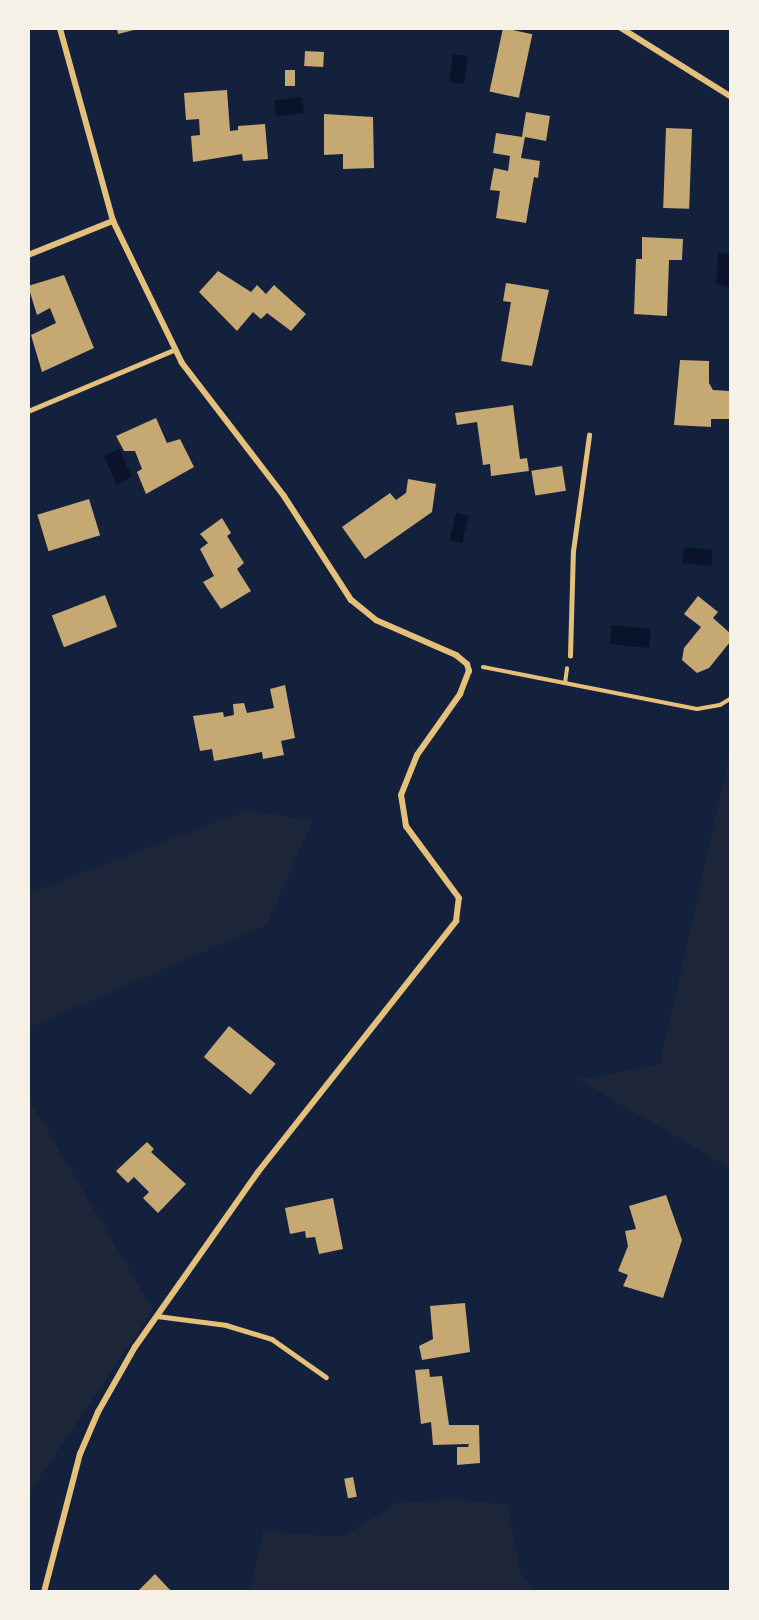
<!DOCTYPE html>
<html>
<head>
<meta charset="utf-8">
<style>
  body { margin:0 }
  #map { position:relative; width:759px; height:1620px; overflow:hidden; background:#14213d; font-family:"Work Sans",sans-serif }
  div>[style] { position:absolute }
  .green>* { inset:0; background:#1d2539 }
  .water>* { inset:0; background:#0b132b; transform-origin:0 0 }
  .building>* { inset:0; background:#c6a872; transform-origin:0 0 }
  .path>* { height:4px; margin:-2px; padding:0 2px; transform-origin:2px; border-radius:2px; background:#e5c07b }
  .service>* { height:4.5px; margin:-2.25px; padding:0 2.25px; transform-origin:2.25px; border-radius:2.25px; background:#e5c07b }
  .minor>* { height:6px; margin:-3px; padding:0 3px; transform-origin:3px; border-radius:3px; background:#e5c07b }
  span { translate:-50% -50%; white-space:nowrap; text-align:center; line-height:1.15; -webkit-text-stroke:6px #f6f1e7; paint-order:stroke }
  .frame { position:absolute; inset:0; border:30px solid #f6f1e7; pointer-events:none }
</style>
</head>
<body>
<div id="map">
  <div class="green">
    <div style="clip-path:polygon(730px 753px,730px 1168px,578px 1079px,660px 1065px)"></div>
    <div style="clip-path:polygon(248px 810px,313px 821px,266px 925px,29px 1027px,29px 893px)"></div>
    <div style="clip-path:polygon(29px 1099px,153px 1310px,29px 1493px)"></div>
    <div style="clip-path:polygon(454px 1499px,507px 1505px,521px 1574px,536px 1591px,250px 1591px,263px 1531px,342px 1537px,398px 1503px)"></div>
  </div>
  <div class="water">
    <div style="left:453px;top:54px;width:15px;height:28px;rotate:8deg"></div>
    <div style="left:302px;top:97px;width:16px;height:28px;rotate:83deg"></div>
    <div style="clip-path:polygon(718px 253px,730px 254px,730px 287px,716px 284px)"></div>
    <div style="left:119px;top:449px;width:31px;height:17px;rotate:65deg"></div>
    <div style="left:456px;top:513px;width:13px;height:28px;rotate:13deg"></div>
    <div style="left:684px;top:547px;width:29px;height:16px;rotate:6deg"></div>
    <div style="left:612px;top:625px;width:39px;height:19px;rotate:6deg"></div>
  </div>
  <div class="building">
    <div style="clip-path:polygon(117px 28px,138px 28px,138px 29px,118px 34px)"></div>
    <div style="left:503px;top:28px;width:30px;height:65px;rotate:12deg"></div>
    <div style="left:305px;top:51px;width:19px;height:15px;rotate:3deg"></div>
    <div style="left:285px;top:70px;width:10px;height:16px"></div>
    <div style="clip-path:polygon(227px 90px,230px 131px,238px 130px,238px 126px,265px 124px,268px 159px,243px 161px,242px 154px,193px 162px,191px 136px,200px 135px,199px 119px,186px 120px,184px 93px)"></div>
    <div style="clip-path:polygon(526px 112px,550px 116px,546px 141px,525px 137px,521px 158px,540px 161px,538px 178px,534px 177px,526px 223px,496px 218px,500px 191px,490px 190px,494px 168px,508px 171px,510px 156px,493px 153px,496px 133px,522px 137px)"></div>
    <div style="clip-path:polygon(324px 114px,373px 117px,374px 168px,343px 169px,343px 154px,324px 155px)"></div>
    <div style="left:666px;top:128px;width:26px;height:80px;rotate:2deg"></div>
    <div style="clip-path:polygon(642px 237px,683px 239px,682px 260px,669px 260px,667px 316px,634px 314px,636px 259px,642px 259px)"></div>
    <div style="clip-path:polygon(218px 271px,251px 292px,257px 285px,266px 294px,274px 285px,306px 314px,291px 331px,267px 313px,261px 319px,253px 312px,237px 331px,199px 292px)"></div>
    <div style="clip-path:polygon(64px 275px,94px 348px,42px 372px,31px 335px,56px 323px,50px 308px,37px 315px,28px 286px)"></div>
    <div style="clip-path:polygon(506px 283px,549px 290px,532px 366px,501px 361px,511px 302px,503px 301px)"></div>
    <div style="clip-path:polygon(680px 360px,709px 361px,709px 383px,713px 390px,730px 391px,730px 419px,711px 419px,711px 427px,674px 425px)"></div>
    <div style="clip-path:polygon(513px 405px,520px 459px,527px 458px,529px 471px,491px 476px,490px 464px,483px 465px,477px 422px,457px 425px,455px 413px)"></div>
    <div style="clip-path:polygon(156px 418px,167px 443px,180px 439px,194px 467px,146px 494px,137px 472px,142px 469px,135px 451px,124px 451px,116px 436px)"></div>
    <div style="left:562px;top:466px;width:25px;height:31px;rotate:81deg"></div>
    <div style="clip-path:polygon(408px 479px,436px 484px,432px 512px,365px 559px,342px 527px,390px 493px,396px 500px,406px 493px)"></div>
    <div style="left:89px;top:499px;width:38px;height:54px;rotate:73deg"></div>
    <div style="clip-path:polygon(222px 518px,231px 533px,227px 536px,244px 563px,237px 569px,251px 591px,221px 609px,203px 582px,214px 576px,200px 549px,208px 543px,200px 534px)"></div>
    <div style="left:105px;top:595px;width:34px;height:57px;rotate:69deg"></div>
    <div style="clip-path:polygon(698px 596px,718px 612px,713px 618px,730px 633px,730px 642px,709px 668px,697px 673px,682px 660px,684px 648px,701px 627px,684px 614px)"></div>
    <div style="clip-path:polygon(285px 685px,295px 738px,281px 741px,284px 755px,263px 759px,262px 752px,214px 761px,212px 749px,200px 751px,193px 716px,223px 712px,224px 717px,234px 715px,233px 704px,244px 703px,247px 713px,274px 708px,270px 689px)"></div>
    <div style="left:229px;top:1026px;width:60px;height:40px;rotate:39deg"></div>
    <div style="clip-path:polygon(147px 1142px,154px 1149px,151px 1152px,186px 1184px,158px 1213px,143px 1198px,149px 1192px,134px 1177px,128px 1183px,116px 1171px)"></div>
    <div style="clip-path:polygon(666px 1195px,682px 1240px,663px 1298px,623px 1286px,628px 1275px,618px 1271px,628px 1246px,625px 1231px,636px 1229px,629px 1206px)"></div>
    <div style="clip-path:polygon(333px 1198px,343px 1249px,319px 1254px,315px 1237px,306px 1238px,305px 1231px,290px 1234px,285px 1208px)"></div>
    <div style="clip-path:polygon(465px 1303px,470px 1352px,422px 1360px,419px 1346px,433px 1339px,430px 1306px)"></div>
    <div style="clip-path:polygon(429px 1369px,430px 1377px,442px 1376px,449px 1425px,479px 1425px,480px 1463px,457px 1465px,457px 1447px,468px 1447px,469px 1444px,433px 1445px,431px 1422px,421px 1424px,415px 1370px)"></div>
    <div style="left:353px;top:1477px;width:20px;height:9px;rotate:79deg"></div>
    <div style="clip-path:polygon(155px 1574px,172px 1592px,137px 1592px)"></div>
  </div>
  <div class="path">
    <div style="left:483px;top:667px;width:218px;rotate:11.1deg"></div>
    <div style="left:697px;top:709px;width:23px;rotate:-10deg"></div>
    <div style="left:720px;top:705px;width:12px;rotate:-31deg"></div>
    <div style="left:565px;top:683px;width:15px;rotate:-82deg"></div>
  </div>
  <div class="service">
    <div style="left:28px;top:411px;width:158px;rotate:-22.7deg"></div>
    <div style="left:570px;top:656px;width:105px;rotate:-88.4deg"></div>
    <div style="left:573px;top:551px;width:117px;rotate:-82.1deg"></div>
    <div style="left:157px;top:1316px;width:70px;rotate:7.4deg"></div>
    <div style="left:226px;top:1325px;width:48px;rotate:16.9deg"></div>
    <div style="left:272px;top:1339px;width:66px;rotate:35.1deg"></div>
  </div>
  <div class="minor">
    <div style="left:621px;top:28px;width:128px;rotate:32deg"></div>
    <div style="left:28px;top:255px;width:92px;rotate:-21.8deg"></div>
    <div style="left:44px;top:1592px;width:143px;rotate:-75.4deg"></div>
    <div style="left:80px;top:1454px;width:46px;rotate:-66.8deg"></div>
    <div style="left:98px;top:1412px;width:75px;rotate:-60.4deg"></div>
    <div style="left:135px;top:1347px;width:214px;rotate:-54.9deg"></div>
    <div style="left:258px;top:1172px;width:320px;rotate:-51.7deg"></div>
    <div style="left:456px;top:921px;width:23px;rotate:-83deg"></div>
    <div style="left:459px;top:898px;width:89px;rotate:-126.4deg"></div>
    <div style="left:406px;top:826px;width:31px;rotate:-99deg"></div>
    <div style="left:401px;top:795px;width:43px;rotate:-68.2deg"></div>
    <div style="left:417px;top:755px;width:75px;rotate:-54.8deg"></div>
    <div style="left:460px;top:694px;width:25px;rotate:-69deg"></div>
    <div style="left:469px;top:671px;width:7px;rotate:-106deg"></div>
    <div style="left:467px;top:664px;width:14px;rotate:-141deg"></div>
    <div style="left:456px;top:655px;width:87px;rotate:-156.4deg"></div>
    <div style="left:376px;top:620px;width:32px;rotate:-141deg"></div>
    <div style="left:351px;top:600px;width:124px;rotate:-122.8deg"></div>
    <div style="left:284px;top:496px;width:168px;rotate:-127.5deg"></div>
    <div style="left:182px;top:363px;width:158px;rotate:-115.9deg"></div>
    <div style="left:113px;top:221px;width:200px;rotate:-105.4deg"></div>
  </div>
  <div class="frame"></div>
</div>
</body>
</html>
